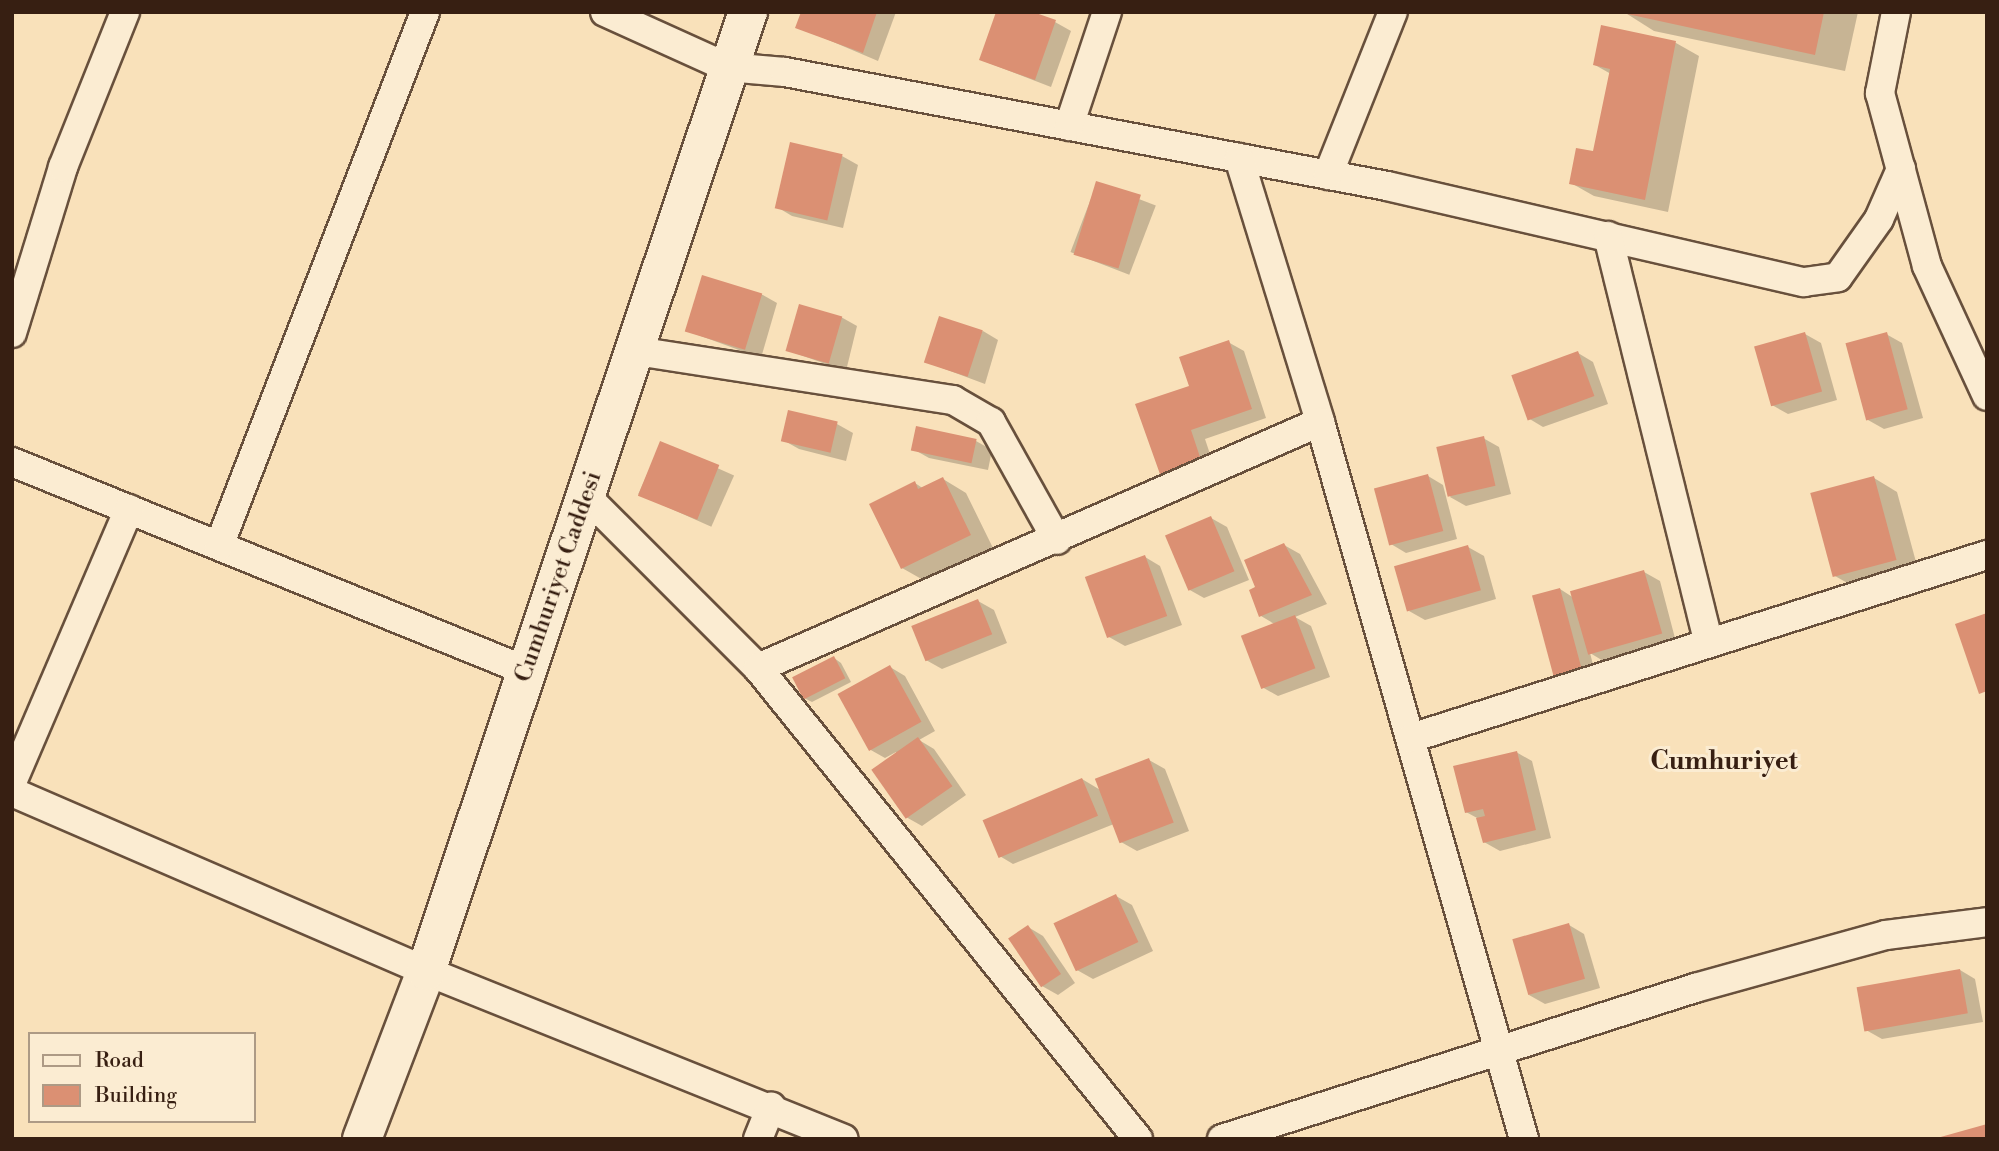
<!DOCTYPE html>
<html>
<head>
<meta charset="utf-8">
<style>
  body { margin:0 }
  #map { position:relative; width:1999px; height:1151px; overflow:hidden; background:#f9e1ba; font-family:"Libre Bodoni",serif }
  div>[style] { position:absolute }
  .shadow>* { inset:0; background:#0003; transform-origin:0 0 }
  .building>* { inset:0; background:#db9073; transform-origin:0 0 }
  .roads { filter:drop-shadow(2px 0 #68503c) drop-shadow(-2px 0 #68503c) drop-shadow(0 2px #68503c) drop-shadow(0 -2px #68503c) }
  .street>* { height:28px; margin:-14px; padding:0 14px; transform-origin:14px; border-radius:14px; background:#fbecd2 }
  .secondary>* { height:38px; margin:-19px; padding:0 19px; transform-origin:19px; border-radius:19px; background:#fbecd2 }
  span { translate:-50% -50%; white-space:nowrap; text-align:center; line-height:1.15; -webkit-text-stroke:6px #fbecd2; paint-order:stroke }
  .street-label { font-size:24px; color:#371f12 }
  .neighbourhood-label { font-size:26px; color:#371f12; font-weight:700 }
  .frame { position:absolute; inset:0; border:14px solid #371f12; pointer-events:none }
  .legend { position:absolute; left:28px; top:1032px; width:228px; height:91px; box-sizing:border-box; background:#fbecd2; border:2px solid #ad9a85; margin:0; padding:9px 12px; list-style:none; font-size:21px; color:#371f12 }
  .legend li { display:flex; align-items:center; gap:14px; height:35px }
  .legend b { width:35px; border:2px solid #ad9a85 }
</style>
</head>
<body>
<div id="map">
  <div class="shadow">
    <div style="clip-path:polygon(803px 12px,896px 12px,878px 61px,798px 27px)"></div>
    <div style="clip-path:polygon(1624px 12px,1858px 12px,1845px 71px,1654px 31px)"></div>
    <div style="clip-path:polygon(1055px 22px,1071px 31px,1051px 87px,981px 60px)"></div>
    <div style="clip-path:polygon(1602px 27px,1676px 43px,1699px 56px,1668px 212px,1594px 196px,1571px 183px,1594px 154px,1611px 74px,1595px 65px)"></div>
    <div style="clip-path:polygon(842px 156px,858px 165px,843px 228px,792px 216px,777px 207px)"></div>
    <div style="left:1097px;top:183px;width:63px;height:74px;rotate:21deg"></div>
    <div style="clip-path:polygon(761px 294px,777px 303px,761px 358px,687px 331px)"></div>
    <div style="clip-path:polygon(841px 317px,857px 326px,846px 371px,789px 351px)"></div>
    <div style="clip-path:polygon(983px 331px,998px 340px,985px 384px,926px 362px)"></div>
    <div style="clip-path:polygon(1805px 334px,1821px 343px,1837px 400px,1788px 414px,1772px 405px)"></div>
    <div style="clip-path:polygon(1886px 334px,1902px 343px,1923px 418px,1884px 429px,1868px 420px)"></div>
    <div style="clip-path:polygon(1228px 342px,1244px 351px,1266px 418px,1205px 439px,1216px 472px,1178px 485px,1191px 387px)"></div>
    <div style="clip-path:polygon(1578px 353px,1593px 362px,1608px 404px,1543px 427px,1528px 418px)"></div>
    <div style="clip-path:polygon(837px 424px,853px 433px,846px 461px,799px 449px,783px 440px)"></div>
    <div style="clip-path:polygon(1483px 438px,1499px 447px,1511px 494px,1466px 506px,1450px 497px)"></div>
    <div style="clip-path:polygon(976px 441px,992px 450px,988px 470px,929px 458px,913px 449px)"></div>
    <div style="left:661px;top:443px;width:80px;height:56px;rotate:24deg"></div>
    <div style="clip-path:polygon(1428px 476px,1443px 485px,1457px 539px,1406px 553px,1391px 544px)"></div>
    <div style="clip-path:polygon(1874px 478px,1897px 492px,1919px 573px,1858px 589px,1835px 576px)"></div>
    <div style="clip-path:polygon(943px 479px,966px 493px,993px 548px,925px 581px,902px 568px,915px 483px,924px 489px)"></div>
    <div style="clip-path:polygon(1211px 518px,1227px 527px,1249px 580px,1204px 598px,1188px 589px)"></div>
    <div style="clip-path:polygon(1284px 545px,1300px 554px,1327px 604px,1295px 617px,1311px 626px,1330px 677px,1278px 696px,1262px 687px,1276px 625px,1261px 616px,1258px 588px)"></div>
    <div style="clip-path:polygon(1468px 547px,1484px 556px,1496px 599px,1425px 620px,1409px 611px)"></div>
    <div style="clip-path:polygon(1145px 557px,1160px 566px,1182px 625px,1125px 646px,1109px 637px)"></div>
    <div style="clip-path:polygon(1644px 572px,1660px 581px,1676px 642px,1605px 662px,1590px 653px,1596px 676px,1571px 683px,1555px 674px,1560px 589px,1574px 598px)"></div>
    <div style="clip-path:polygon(978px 601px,994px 610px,1007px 643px,942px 669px,926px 660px)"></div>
    <div style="clip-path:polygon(834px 658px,841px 663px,851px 682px,812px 702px,804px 698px)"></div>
    <div style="clip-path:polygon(890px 667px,905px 676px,935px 731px,919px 740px,934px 749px,966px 795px,922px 826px,906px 817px,896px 752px,885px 758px,869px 749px)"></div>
    <div style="clip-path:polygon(1516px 752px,1532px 761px,1551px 838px,1500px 851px,1484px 842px,1479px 819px,1466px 812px)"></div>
    <div style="clip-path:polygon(1149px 760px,1165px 769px,1189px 831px,1137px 851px,1121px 842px,1114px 824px,1013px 864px,998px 855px,1082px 779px,1102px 791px)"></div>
    <div style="clip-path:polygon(1116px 896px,1132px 905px,1153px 951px,1093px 979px,1077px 970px)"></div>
    <div style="clip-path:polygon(1569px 925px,1584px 934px,1600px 988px,1545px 1004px,1529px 995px)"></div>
    <div style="clip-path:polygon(1028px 927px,1043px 936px,1075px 983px,1058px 995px,1042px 986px)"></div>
    <div style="clip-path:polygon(1960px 970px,1975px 979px,1983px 1022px,1882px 1039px,1866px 1030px)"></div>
  </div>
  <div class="building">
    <div style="clip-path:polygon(801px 12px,877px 12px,863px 53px,795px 28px)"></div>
    <div style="clip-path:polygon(996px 12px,1033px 12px,1056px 20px,1035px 80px,979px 60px)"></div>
    <div style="clip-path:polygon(1618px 12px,1824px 12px,1815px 55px)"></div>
    <div style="clip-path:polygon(1601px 25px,1676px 41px,1645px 200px,1569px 184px,1576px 148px,1593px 151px,1610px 69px,1593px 65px)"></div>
    <div style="left:790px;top:142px;width:54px;height:68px;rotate:13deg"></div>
    <div style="left:1096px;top:181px;width:47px;height:77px;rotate:17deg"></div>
    <div style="left:702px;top:275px;width:63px;height:59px;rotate:17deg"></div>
    <div style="left:799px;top:304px;width:45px;height:49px;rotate:16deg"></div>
    <div style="left:939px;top:316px;width:46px;height:49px;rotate:18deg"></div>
    <div style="left:1805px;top:332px;width:62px;height:53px;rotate:74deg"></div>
    <div style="left:1887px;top:332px;width:80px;height:43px;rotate:75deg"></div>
    <div style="clip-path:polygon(1229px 340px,1252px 409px,1191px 430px,1202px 463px,1161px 477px,1135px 404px,1189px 386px,1179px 357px)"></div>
    <div style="left:1578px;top:351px;width:48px;height:71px;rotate:70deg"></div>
    <div style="left:788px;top:410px;width:51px;height:32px;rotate:13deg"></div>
    <div style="left:916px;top:426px;width:62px;height:25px;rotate:12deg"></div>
    <div style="left:1484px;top:436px;width:51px;height:49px;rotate:77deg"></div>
    <div style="left:660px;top:441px;width:64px;height:59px;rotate:22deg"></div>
    <div style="left:1428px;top:474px;width:59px;height:56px;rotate:75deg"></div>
    <div style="left:1874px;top:476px;width:87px;height:66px;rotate:75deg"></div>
    <div style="clip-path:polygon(943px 477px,971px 535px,901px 569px,869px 504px,915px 481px,918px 489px)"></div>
    <div style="left:1211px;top:516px;width:60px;height:50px;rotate:67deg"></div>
    <div style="clip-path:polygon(1284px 543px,1312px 595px,1259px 617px,1249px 590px,1255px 587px,1244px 560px)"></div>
    <div style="left:1468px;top:545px;width:47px;height:77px;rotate:74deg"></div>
    <div style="left:1145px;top:555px;width:65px;height:64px;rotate:70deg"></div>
    <div style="left:1644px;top:570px;width:66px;height:77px;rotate:74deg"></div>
    <div style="left:1560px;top:588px;width:83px;height:29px;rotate:75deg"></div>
    <div style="left:978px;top:599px;width:38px;height:72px;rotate:68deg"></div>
    <div style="clip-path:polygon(1987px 613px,1987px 691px,1979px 694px,1955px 624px)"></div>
    <div style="left:1295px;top:615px;width:57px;height:58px;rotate:69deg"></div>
    <div style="left:834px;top:656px;width:25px;height:47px;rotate:63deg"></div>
    <div style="left:890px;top:665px;width:65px;height:60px;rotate:61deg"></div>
    <div style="left:918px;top:737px;width:60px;height:57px;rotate:55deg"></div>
    <div style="clip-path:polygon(1517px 751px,1536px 830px,1483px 843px,1476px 818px,1485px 816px,1483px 809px,1465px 813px,1453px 766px)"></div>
    <div style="left:1149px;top:758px;width:69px;height:58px;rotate:69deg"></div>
    <div style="left:1082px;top:778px;width:41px;height:108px;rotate:67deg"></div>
    <div style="left:1116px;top:894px;width:53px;height:69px;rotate:65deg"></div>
    <div style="left:1569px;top:923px;width:58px;height:59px;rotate:74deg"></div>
    <div style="left:1028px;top:925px;width:59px;height:24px;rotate:56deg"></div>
    <div style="left:1960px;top:969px;width:45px;height:105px;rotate:80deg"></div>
    <div style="clip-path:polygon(1987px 1124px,1987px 1139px,1937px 1139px,1937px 1138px)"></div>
  </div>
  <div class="roads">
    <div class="street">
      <div style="left:605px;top:12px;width:134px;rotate:24.3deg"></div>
      <div style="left:727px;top:67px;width:58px;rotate:4.9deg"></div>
      <div style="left:785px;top:72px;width:613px;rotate:10.72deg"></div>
      <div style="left:1387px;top:186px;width:428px;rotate:13deg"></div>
      <div style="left:1804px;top:282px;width:34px;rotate:-8deg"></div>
      <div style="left:1838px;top:277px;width:71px;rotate:-54.7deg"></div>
      <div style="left:1879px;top:219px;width:55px;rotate:-66.3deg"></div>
      <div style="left:1896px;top:12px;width:83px;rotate:101.2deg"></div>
      <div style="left:1880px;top:93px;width:179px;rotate:74.8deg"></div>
      <div style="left:1927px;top:266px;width:143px;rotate:65.2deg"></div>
      <div style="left:1069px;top:126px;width:120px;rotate:-71.6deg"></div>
      <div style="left:1239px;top:158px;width:276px;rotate:72.9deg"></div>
      <div style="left:1320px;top:422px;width:745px;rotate:74.12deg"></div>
      <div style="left:1328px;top:175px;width:175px;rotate:-68.3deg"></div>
      <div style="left:1608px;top:236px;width:419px;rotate:76.1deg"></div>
      <div style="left:12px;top:333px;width:174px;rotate:-72.9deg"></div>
      <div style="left:63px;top:167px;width:167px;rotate:-68.2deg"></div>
      <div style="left:636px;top:351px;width:321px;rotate:8.8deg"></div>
      <div style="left:953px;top:400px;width:44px;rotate:30.1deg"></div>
      <div style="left:991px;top:422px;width:135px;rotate:60.8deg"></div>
      <div style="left:12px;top:462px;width:556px;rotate:22.09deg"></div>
      <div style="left:587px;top:497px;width:242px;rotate:45deg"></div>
      <div style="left:758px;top:668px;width:605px;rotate:51.1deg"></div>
      <div style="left:219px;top:546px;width:572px;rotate:-68.9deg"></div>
      <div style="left:758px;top:668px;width:613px;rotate:-23.64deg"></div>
      <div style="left:1411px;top:738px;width:604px;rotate:-17.63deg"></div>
      <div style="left:12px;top:782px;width:297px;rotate:-66.8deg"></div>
      <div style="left:12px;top:792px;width:451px;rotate:23.4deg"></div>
      <div style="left:426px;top:971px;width:450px;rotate:21.9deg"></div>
      <div style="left:758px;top:1139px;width:35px;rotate:-68deg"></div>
      <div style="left:1222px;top:1139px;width:497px;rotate:-17.7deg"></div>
      <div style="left:1695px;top:988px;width:198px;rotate:-15.5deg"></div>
      <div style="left:1886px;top:935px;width:102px;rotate:-7.3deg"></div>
    </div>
    <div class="secondary">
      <div style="left:362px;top:1139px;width:180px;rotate:-69.1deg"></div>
      <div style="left:426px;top:971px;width:1012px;rotate:-71.44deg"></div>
    </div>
  </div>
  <div class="street-label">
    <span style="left:559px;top:577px;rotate:-71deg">Cumhuriyet Caddesi</span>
  </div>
  <div class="neighbourhood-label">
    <span style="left:1724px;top:762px">Cumhuriyet</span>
  </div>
  <div class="frame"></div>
  <ul class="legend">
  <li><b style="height:9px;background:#fbecd2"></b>Road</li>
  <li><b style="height:19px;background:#db9073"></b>Building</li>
  </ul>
</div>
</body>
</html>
